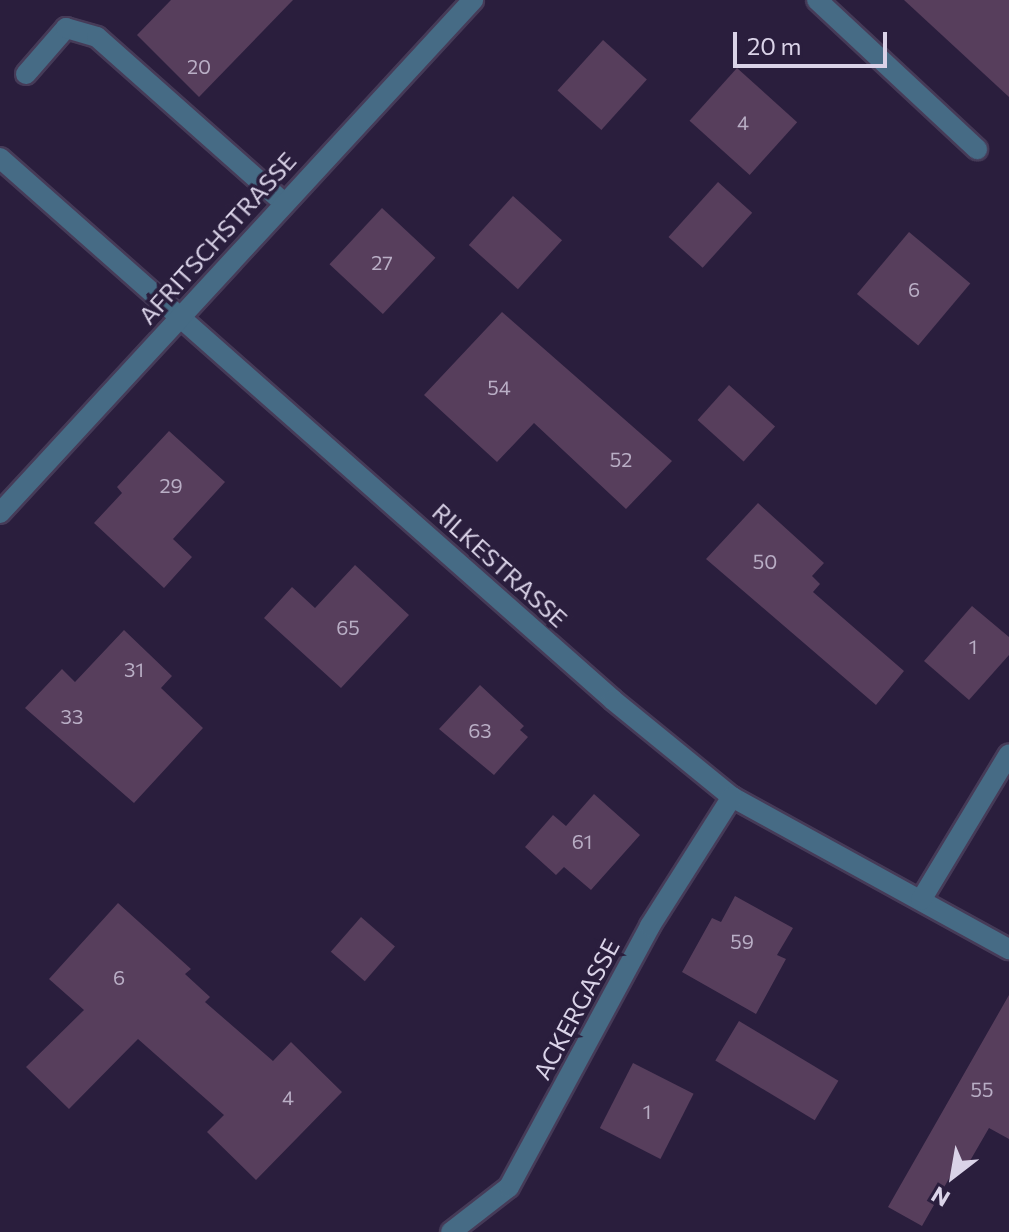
<!DOCTYPE html>
<html>
<head>
<meta charset="utf-8">
<style>
  body { margin:0 }
  #map { position:relative; width:1009px; height:1232px; overflow:hidden; background:#2a1e3d; font-family:Commissioner,sans-serif }
  div>[style] { position:absolute }
  .building>* { inset:0; background:#573e5c; transform-origin:0 0 }
  .roads { filter:drop-shadow(2px 0 #463b58) drop-shadow(-2px 0 #463b58) drop-shadow(0 2px #463b58) drop-shadow(0 -2px #463b58) }
  .minor>* { height:20px; margin:-10px; padding:0 10px; transform-origin:10px; border-radius:10px; background:#466b85 }
  span { translate:-50% -50%; white-space:nowrap; text-align:center; line-height:1.15; -webkit-text-stroke:7px #2a1e3d; paint-order:stroke }
  .number-label { font-size:20px; color:#b9aec5 }
  .number-label span { -webkit-text-stroke-width:0 }
  .street-label { font-size:24px; color:#dad3e8 }
  .north { position:absolute; left:913px; top:1136px; width:80px; height:80px; -webkit-text-stroke:6px #2a1e3d; paint-order:stroke; rotate:211deg; font-size:22px; font-weight:700; line-height:32px; text-align:center; color:#dad3e8 }
  .north::after { content:''; display:block; margin:auto; width:28px; height:36px; background:#dad3e8; clip-path:polygon(50% 0,100% 100%,50% 72%,0 100%) }
  .scale { position:absolute; left:733px; top:32px; width:154px; height:36px; box-sizing:border-box; border:4px solid #dad3e8; border-top:0; padding-left:10px; font-size:24px; line-height:28px; white-space:nowrap; color:#dad3e8; -webkit-text-stroke:6px #2a1e3d; paint-order:stroke }
</style>
</head>
<body>
<div id="map">
  <div class="building">
    <div style="clip-path:polygon(171px 0,293px 0,199px 97px,137px 35px)"></div>
    <div style="clip-path:polygon(904px 0,1009px 0,1009px 97px)"></div>
    <div style="left:603px;top:40px;width:59px;height:68px;rotate:42deg"></div>
    <div style="left:737px;top:68px;width:81px;height:71px;rotate:42deg"></div>
    <div style="left:718px;top:182px;width:46px;height:74px;rotate:42deg"></div>
    <div style="left:513px;top:196px;width:66px;height:66px;rotate:42deg"></div>
    <div style="left:382px;top:208px;width:73px;height:77px;rotate:43deg"></div>
    <div style="left:909px;top:232px;width:80px;height:81px;rotate:40deg"></div>
    <div style="clip-path:polygon(502px 312px,672px 461px,626px 509px,534px 423px,497px 462px,424px 395px)"></div>
    <div style="left:729px;top:385px;width:62px;height:47px;rotate:42deg"></div>
    <div style="clip-path:polygon(169px 431px,225px 482px,173px 539px,192px 557px,164px 588px,94px 523px,122px 493px,117px 487px)"></div>
    <div style="clip-path:polygon(758px 503px,824px 563px,812px 576px,820px 584px,813px 592px,904px 671px,876px 705px,706px 559px)"></div>
    <div style="clip-path:polygon(355px 565px,409px 615px,341px 688px,264px 618px,292px 587px,315px 608px)"></div>
    <div style="clip-path:polygon(972px 606px,1009px 637px,1009px 655px,969px 700px,924px 661px)"></div>
    <div style="clip-path:polygon(124px 630px,172px 676px,161px 688px,203px 728px,134px 803px,25px 708px,62px 669px,75px 682px)"></div>
    <div style="clip-path:polygon(480px 685px,524px 726px,520px 730px,528px 737px,494px 775px,439px 729px)"></div>
    <div style="clip-path:polygon(594px 794px,640px 835px,591px 890px,564px 867px,556px 875px,525px 847px,553px 815px,566px 826px)"></div>
    <div style="clip-path:polygon(735px 896px,793px 928px,777px 955px,786px 959px,756px 1014px,682px 972px,712px 918px,721px 922px)"></div>
    <div style="clip-path:polygon(118px 903px,191px 969px,185px 974px,210px 997px,205px 1002px,273px 1061px,291px 1042px,342px 1092px,256px 1180px,207px 1132px,224px 1115px,138px 1039px,69px 1109px,26px 1067px,84px 1010px,49px 979px)"></div>
    <div style="left:361px;top:917px;width:45px;height:46px;rotate:41deg"></div>
    <div style="clip-path:polygon(1009px 995px,1009px 1139px,989px 1128px,967px 1166px,959px 1161px,922px 1226px,888px 1207px)"></div>
    <div style="left:739px;top:1021px;width:116px;height:46px;rotate:31deg"></div>
    <div style="left:633px;top:1063px;width:68px;height:73px;rotate:27deg"></div>
  </div>
  <div class="roads">
    <div class="minor">
      <div style="left:817px;top:0;width:219px;rotate:43deg"></div>
      <div style="left:26px;top:74px;width:61px;rotate:-49deg"></div>
      <div style="left:66px;top:28px;width:32px;rotate:16deg"></div>
      <div style="left:97px;top:37px;width:249px;rotate:41.6deg"></div>
      <div style="left:0;top:158px;width:818px;rotate:41.48deg"></div>
      <div style="left:613px;top:700px;width:154px;rotate:39.2deg"></div>
      <div style="left:732px;top:797px;width:316px;rotate:28.8deg"></div>
      <div style="left:0;top:513px;width:698px;rotate:-47.32deg"></div>
      <div style="left:921px;top:900px;width:170px;rotate:-58.9deg"></div>
      <div style="left:451px;top:1232px;width:73px;rotate:-37.8deg"></div>
      <div style="left:509px;top:1187px;width:297px;rotate:-61.6deg"></div>
      <div style="left:650px;top:926px;width:153px;rotate:-57.6deg"></div>
    </div>
  </div>
  <div class="number-label">
    <span style="left:199px;top:66px">20</span>
    <span style="left:743px;top:122px">4</span>
    <span style="left:382px;top:262px">27</span>
    <span style="left:914px;top:289px">6</span>
    <span style="left:499px;top:387px">54</span>
    <span style="left:621px;top:459px">52</span>
    <span style="left:171px;top:485px">29</span>
    <span style="left:765px;top:561px">50</span>
    <span style="left:348px;top:627px">65</span>
    <span style="left:973px;top:646px">1</span>
    <span style="left:134px;top:669px">31</span>
    <span style="left:72px;top:716px">33</span>
    <span style="left:480px;top:730px">63</span>
    <span style="left:582px;top:841px">61</span>
    <span style="left:742px;top:941px">59</span>
    <span style="left:119px;top:977px">6</span>
    <span style="left:982px;top:1089px">55</span>
    <span style="left:288px;top:1097px">4</span>
    <span style="left:647px;top:1111px">1</span>
  </div>
  <div class="street-label">
    <span style="left:217px;top:238px;rotate:-48deg">AFRITSCHSTRASSE</span>
    <span style="left:500px;top:565px;rotate:42deg">RILKESTRASSE</span>
    <span style="left:576px;top:1009px;rotate:-62deg">ACKERGASSE</span>
  </div>
  <div class="north">N</div>
  <div class="scale">20 m</div>
</div>
</body>
</html>
